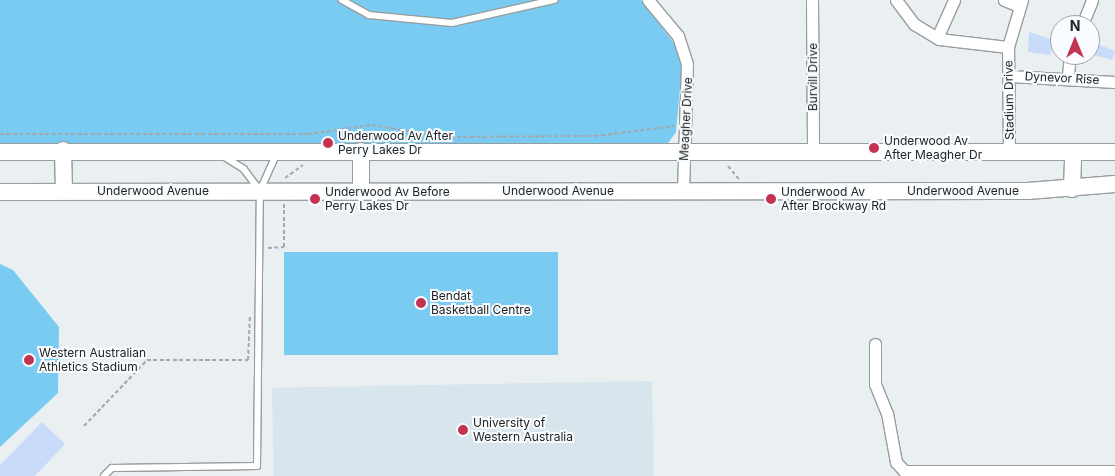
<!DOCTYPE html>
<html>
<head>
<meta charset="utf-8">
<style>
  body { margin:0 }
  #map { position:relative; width:1115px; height:476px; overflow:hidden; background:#eaeff2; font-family:Inter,sans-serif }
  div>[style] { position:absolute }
  .built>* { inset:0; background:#d8e5ec; transform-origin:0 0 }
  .green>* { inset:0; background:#7acbf2; transform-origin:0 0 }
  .building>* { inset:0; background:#c8dbf9 }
  .path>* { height:2px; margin-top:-1px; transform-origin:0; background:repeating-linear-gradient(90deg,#a4a8aa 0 4px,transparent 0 6.5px) }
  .roads { filter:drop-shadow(1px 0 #989d9f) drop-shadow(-1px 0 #989d9f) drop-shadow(0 1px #989d9f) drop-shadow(0 -1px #989d9f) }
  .service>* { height:5.5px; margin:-2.75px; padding:0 2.75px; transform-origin:2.75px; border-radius:2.75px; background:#fff }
  .minor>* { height:11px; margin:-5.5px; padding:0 5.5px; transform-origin:5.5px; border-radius:5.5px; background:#fff }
  .secondary>* { height:16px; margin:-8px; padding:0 8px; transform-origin:8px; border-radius:8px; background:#fff }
  .dots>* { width:14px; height:14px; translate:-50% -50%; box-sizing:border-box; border:2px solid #f8fcfe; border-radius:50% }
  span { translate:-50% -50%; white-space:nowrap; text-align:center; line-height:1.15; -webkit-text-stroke:4px #f8fcfe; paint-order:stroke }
  .street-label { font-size:12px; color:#222425 }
  .poi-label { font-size:12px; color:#222425 }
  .left { translate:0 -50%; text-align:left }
  .north { position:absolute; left:1050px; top:15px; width:50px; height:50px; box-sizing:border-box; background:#f8fcfe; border:1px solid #a2a6a7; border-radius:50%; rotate:0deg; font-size:14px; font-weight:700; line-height:20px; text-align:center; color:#222425 }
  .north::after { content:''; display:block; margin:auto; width:18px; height:22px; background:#c33351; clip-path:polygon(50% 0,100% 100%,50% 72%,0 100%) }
</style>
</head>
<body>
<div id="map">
  <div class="built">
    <div style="left:652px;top:381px;width:95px;height:380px;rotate:89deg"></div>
  </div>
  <div class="green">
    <div style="clip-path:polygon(0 0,641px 0,677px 47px,682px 67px,676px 132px,666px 146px,0 145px)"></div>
    <div style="left:284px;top:252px;width:274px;height:103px"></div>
    <div style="clip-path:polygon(0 264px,13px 270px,59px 327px,58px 393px,0 447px)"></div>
  </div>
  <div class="building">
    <div style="clip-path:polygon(1029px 32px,1060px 42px,1060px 51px,1052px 48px,1050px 55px,1028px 52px)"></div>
    <div style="clip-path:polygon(1090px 41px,1115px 51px,1112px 60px,1090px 54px)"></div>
    <div style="clip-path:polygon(42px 422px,65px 444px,35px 476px,0 476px,0 465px)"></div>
  </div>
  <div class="path">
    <div style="left:0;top:134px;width:308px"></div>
    <div style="left:308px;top:134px;width:65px;rotate:-8deg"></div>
    <div style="left:372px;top:125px;width:73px;rotate:9.5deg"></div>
    <div style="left:444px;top:137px;width:151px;rotate:-0.4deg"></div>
    <div style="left:595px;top:136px;width:80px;rotate:-7.2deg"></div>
    <div style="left:728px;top:166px;width:17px;rotate:50deg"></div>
    <div style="left:285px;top:178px;width:22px;rotate:-36deg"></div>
    <div style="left:268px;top:248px;width:16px;rotate:-4deg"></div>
    <div style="left:284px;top:247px;width:43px;rotate:-90deg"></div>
    <div style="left:84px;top:426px;width:91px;rotate:-46.3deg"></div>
    <div style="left:147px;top:360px;width:101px"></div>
    <div style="left:248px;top:360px;width:45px;rotate:-87.5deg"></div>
  </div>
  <div class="roads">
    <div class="service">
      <div style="left:342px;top:0;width:31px;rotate:29deg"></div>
      <div style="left:369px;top:15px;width:83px;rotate:5.5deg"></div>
      <div style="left:452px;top:23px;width:105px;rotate:-12.7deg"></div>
      <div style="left:225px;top:157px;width:22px;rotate:32deg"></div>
      <div style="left:244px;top:169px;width:25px;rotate:53deg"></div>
      <div style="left:104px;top:476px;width:11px;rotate:-45deg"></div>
      <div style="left:112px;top:468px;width:145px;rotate:-0.8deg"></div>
      <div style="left:257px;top:466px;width:275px;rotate:-89.4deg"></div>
      <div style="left:260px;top:191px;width:39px;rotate:-66deg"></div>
    </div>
    <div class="minor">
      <div style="left:648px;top:0;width:47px;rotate:50.2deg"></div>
      <div style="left:678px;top:36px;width:29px;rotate:72deg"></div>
      <div style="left:687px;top:64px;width:127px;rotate:91.8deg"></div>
      <div style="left:812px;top:0;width:154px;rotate:89.6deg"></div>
      <div style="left:896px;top:0;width:30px;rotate:53deg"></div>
      <div style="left:914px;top:24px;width:29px;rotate:31deg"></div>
      <div style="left:939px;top:39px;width:69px;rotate:6.6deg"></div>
      <div style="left:1004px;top:0;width:16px;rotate:22deg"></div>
      <div style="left:1082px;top:25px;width:27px;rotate:-68deg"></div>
      <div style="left:937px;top:38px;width:42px;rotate:-65.9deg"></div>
      <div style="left:1009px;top:76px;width:106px;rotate:3.2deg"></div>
      <div style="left:1068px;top:76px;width:21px;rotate:-85deg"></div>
      <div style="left:1009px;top:154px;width:107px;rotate:-90.5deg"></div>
      <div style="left:1008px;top:47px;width:49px;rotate:-73.4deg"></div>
      <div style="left:875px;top:344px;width:40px;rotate:90deg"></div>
      <div style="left:875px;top:384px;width:31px;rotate:68deg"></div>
      <div style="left:887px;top:413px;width:50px;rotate:79.6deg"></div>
      <div style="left:896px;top:462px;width:12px;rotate:48deg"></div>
      <div style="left:904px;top:471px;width:211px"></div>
    </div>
    <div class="secondary">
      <div style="left:63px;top:150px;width:41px;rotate:88.6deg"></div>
      <div style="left:0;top:152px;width:1115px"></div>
      <div style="left:1072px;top:189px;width:36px;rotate:-88deg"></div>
      <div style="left:361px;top:191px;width:40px;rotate:-90deg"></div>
      <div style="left:0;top:192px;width:1028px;rotate:-0.06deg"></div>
      <div style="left:1028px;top:191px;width:87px;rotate:-4.6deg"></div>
    </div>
  </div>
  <div class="dots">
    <div style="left:328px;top:143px;background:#c33351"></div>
    <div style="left:874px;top:148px;background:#c33351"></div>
    <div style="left:315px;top:199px;background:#c33351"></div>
    <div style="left:771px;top:199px;background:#c33351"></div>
    <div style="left:421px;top:303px;background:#c33351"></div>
    <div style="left:29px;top:360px;background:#c33351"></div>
    <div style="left:463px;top:430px;background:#c33351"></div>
  </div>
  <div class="street-label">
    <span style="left:813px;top:77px;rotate:-90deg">Burvill Drive</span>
    <span style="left:1062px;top:78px;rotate:3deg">Dynevor Rise</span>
    <span style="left:1009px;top:100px;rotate:-91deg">Stadium Drive</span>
    <span style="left:686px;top:119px;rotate:-87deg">Meagher Drive</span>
    <span style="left:153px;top:191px">Underwood Avenue</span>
    <span style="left:558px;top:191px">Underwood Avenue</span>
    <span style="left:963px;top:191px">Underwood Avenue</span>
  </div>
  <div class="poi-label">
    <span class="left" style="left:338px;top:143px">Underwood Av After<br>Perry Lakes Dr</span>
    <span class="left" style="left:884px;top:148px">Underwood Av<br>After Meagher Dr</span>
    <span class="left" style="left:325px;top:199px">Underwood Av Before<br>Perry Lakes Dr</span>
    <span class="left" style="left:781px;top:199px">Underwood Av<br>After Brockway Rd</span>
    <span class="left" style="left:431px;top:303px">Bendat<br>Basketball Centre</span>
    <span class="left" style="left:39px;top:360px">Western Australian<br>Athletics Stadium</span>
    <span class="left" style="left:473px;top:430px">University of<br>Western Australia</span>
  </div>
  <div class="north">N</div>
</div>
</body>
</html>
